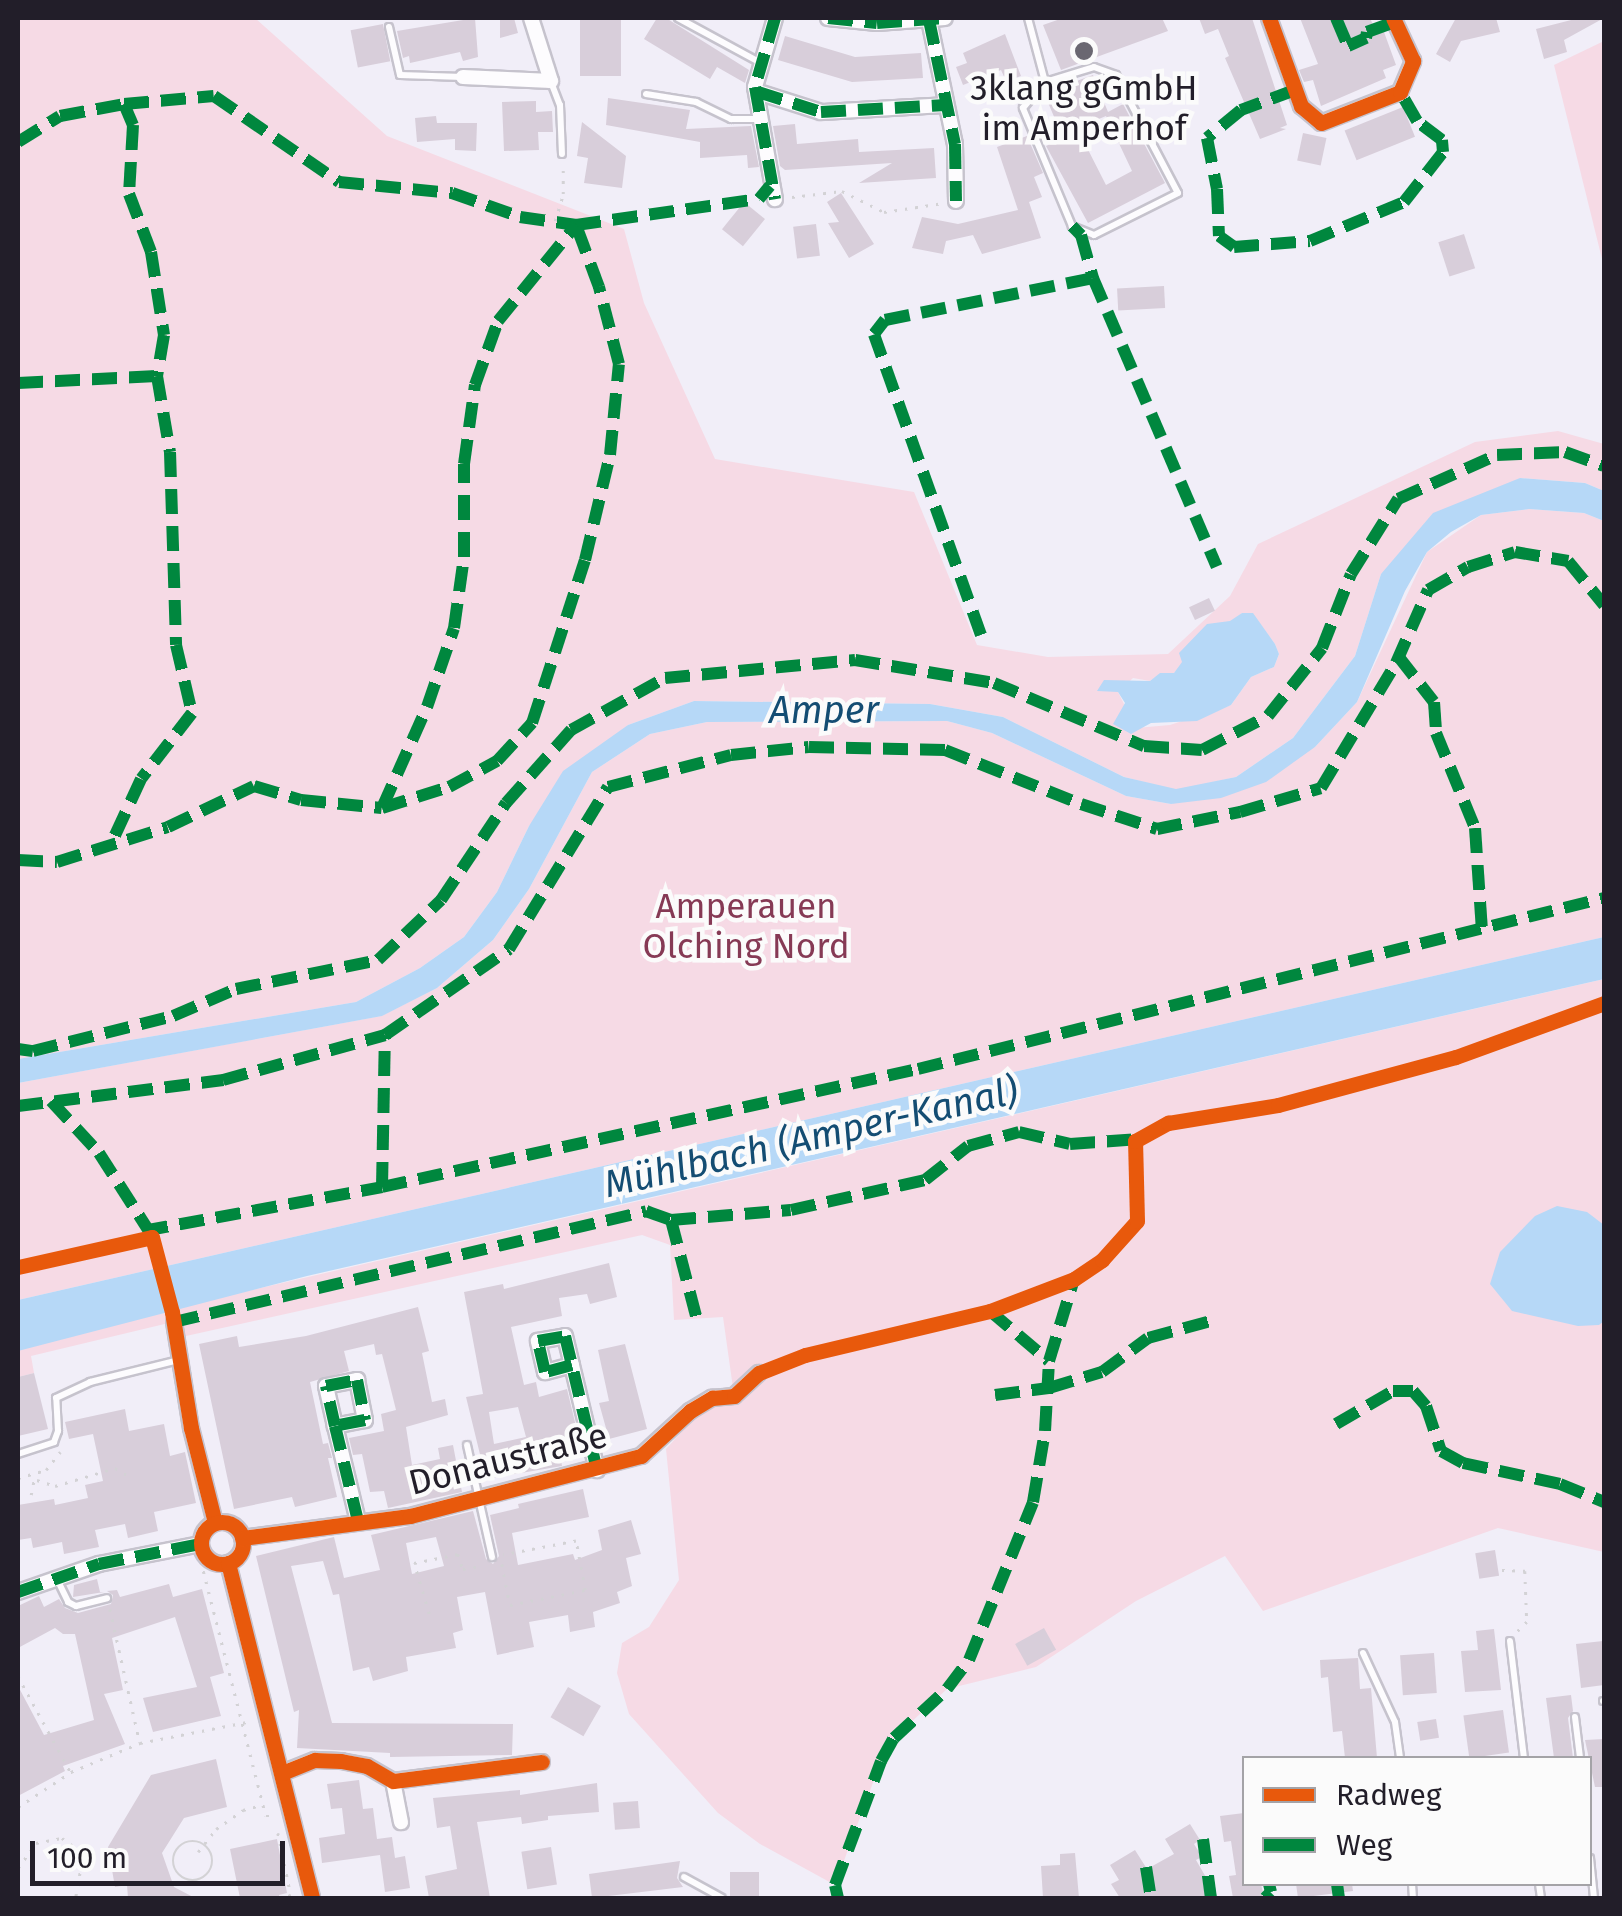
<!DOCTYPE html>
<html>
<head>
<meta charset="utf-8">
<style>
  body { margin:0 }
  #map { position:relative; width:1622px; height:1916px; overflow:hidden; background:#f1eef8; font-family:"Fira Sans",sans-serif }
  div>[style] { position:absolute }
  .green>* { inset:0; background:#f6dae5 }
  .water>* { inset:0; background:#b6d8f7 }
  .building>* { inset:0; background:#d8ceda; transform-origin:0 0 }
  .path>* { height:2.5px; margin-top:-1.25px; transform-origin:0; background:repeating-linear-gradient(90deg,#d3d2d5 0 2.5px,transparent 0 10.5px) }
  .path>.ring { margin:-1.25px; padding:0; box-sizing:content-box; background:none; border:2.5px solid #d3d2d5; border-radius:50% }
  .roads { filter:drop-shadow(2px 0 #c6c3cd) drop-shadow(-2px 0 #c6c3cd) drop-shadow(0 2px #c6c3cd) drop-shadow(0 -2px #c6c3cd) }
  .lane>* { height:6px; margin:-3px; padding:0 3px; transform-origin:3px; border-radius:3px; background:#fdfcfe }
  .street>* { height:14px; margin:-7px; padding:0 7px; transform-origin:7px; border-radius:7px; background:#fdfcfe }
  .street>.ring { margin:-7px; padding:0; box-sizing:content-box; background:none; border:14px solid #fdfcfe; border-radius:50% }
  .quiet>* { height:12px; margin-top:-6px; transform-origin:0; background:repeating-linear-gradient(90deg,#00873e 0 25px,transparent 0 37px) }
  .cycleway>* { height:15px; margin:-7.5px; padding:0 7.5px; transform-origin:7.5px; border-radius:7.5px; background:#e8590c }
  .cycleway>.ring { margin:-7.5px; padding:0; box-sizing:content-box; background:none; border:15px solid #e8590c; border-radius:50% }
  .dots>* { width:28px; height:28px; translate:-50% -50%; box-sizing:border-box; border:5px solid #fbfbfb; border-radius:50% }
  span { translate:-50% -50%; white-space:nowrap; text-align:center; line-height:1.15; -webkit-text-stroke:9px #fbfbfb; paint-order:stroke }
  .poi-label { font-size:35px; color:#221e29 }
  .park-label { font-size:35px; color:#863a55 }
  .street-label { font-size:35px; color:#221e29 }
  .water-label { font-size:38px; color:#144d73; font-style:italic }
  .frame { position:absolute; inset:0; border:20px solid #221e29; pointer-events:none }
  .legend { position:absolute; left:1242px; top:1756px; width:350px; height:130px; box-sizing:border-box; background:#fbfbfb; border:2px solid #a4a3a7; margin:0; padding:12px 18px; list-style:none; font-size:30px; color:#221e29 }
  .legend li { display:flex; align-items:center; gap:20px; height:50px }
  .legend b { width:50px; border:2px solid #a4a3a7 }
  .scale { position:absolute; left:30px; top:1841px; width:255px; height:45px; box-sizing:border-box; border:5px solid #221e29; border-top:0; padding-left:12px; font-size:30px; line-height:35px; white-space:nowrap; color:#221e29; -webkit-text-stroke:8px #fbfbfb; paint-order:stroke }
</style>
</head>
<body>
<div id="map">
  <div class="green">
    <div style="clip-path:polygon(evenodd,18px 18px,255px 18px,387px 136px,624px 229px,644px 303px,715px 459px,914px 492px,977px 645px,1048px 657px,1168px 654px,1230px 596px,1258px 544px,1475px 442px,1558px 431px,1604px 444px,1604px 491px,1585px 483px,1520px 478px,1381px 574px,1355px 656px,1293px 738px,1236px 777px,1176px 790px,1124px 777px,1003px 717px,930px 704px,694px 701px,628px 725px,529px 826px,497px 892px,464px 937px,420px 968px,356px 1002px,18px 1059px,18px 18px,1242px 613px,1253px 614px,1275px 644px,1279px 654px,1274px 667px,1251px 677px,1231px 705px,1170px 725px,1136px 728px,1118px 692px,1133px 678px,1150px 681px,1160px 674px,1174px 673px,1242px 613px)"></div>
    <div style="clip-path:polygon(1604px 41px,1604px 267px,1554px 65px)"></div>
    <div style="clip-path:polygon(1529px 509px,1584px 513px,1604px 521px,1604px 937px,18px 1300px,18px 1083px,381px 1016px,437px 988px,493px 940px,529px 889px,592px 772px,650px 734px,707px 722px,947px 721px,992px 733px,1126px 796px,1171px 804px,1315px 747px,1357px 702px,1427px 552px,1481px 515px)"></div>
    <div style="clip-path:polygon(1604px 979px,1604px 1552px,1498px 1528px,1263px 1611px,1225px 1556px,1136px 1601px,1036px 1667px,947px 1689px,894px 1738px,881px 1761px,835px 1885px,760px 1844px,718px 1813px,629px 1714px,617px 1673px,622px 1643px,649px 1627px,679px 1580px,666px 1449px,712px 1398px,734px 1395px,723px 1317px,674px 1320px,670px 1245px,642px 1235px,177px 1338px,173px 1322px,31px 1356px,34px 1373px,18px 1377px,18px 1350px,147px 1314px)"></div>
  </div>
  <div class="water">
    <div style="clip-path:polygon(1520px 478px,1585px 483px,1604px 491px,1604px 521px,1584px 513px,1529px 509px,1481px 515px,1451px 532px,1427px 552px,1405px 591px,1357px 702px,1315px 747px,1266px 782px,1221px 798px,1171px 804px,1126px 796px,992px 733px,947px 721px,707px 722px,650px 734px,592px 772px,529px 889px,493px 940px,437px 988px,382px 1016px,18px 1083px,18px 1059px,356px 1002px,420px 968px,464px 937px,497px 892px,529px 826px,563px 771px,628px 725px,694px 701px,930px 704px,1003px 717px,1124px 777px,1176px 789px,1236px 777px,1293px 738px,1355px 656px,1381px 574px,1433px 513px)"></div>
    <div style="clip-path:polygon(1242px 613px,1253px 613px,1275px 644px,1279px 654px,1274px 667px,1251px 677px,1231px 705px,1197px 721px,1151px 723px,1131px 734px,1113px 724px,1125px 703px,1118px 692px,1097px 691px,1104px 680px,1150px 681px,1160px 673px,1174px 673px,1182px 662px,1179px 653px,1207px 624px,1230px 621px)"></div>
    <div style="clip-path:polygon(1604px 937px,1604px 979px,307px 1276px,18px 1351px,18px 1300px)"></div>
    <div style="clip-path:polygon(1557px 1206px,1587px 1212px,1604px 1225px,1604px 1321px,1599px 1325px,1578px 1326px,1512px 1311px,1490px 1284px,1500px 1252px,1535px 1216px)"></div>
  </div>
  <div class="building">
    <div style="clip-path:polygon(475px 18px,478px 57px,463px 61px,460px 52px,410px 63px,409px 56px,403px 58px,397px 31px)"></div>
    <div style="clip-path:polygon(500px 18px,514px 18px,518px 33px,500px 38px)"></div>
    <div style="left:580px;top:18px;width:41px;height:58px"></div>
    <div style="clip-path:polygon(657px 18px,666px 18px,749px 70px,745px 83px,717px 67px,710px 79px,644px 39px)"></div>
    <div style="clip-path:polygon(1063px 18px,1162px 18px,1168px 31px,1061px 70px,1043px 25px)"></div>
    <div style="clip-path:polygon(1199px 18px,1252px 18px,1287px 125px,1280px 128px,1286px 129px,1260px 139px,1225px 58px,1229px 56px,1218px 29px,1205px 34px)"></div>
    <div style="clip-path:polygon(1300px 18px,1370px 18px,1377px 34px,1384px 32px,1396px 65px,1383px 70px,1386px 78px,1321px 106px,1313px 80px,1304px 82px,1299px 70px,1318px 64px)"></div>
    <div style="clip-path:polygon(1456px 18px,1496px 18px,1500px 32px,1461px 41px,1450px 62px,1436px 54px)"></div>
    <div style="clip-path:polygon(1579px 18px,1604px 18px,1564px 40px,1567px 52px,1544px 59px,1536px 29px)"></div>
    <div style="left:383px;top:24px;width:38px;height:33px;rotate:79deg"></div>
    <div style="clip-path:polygon(1005px 34px,1021px 76px,1006px 81px,1001px 70px,963px 85px,956px 67px,967px 63px,963px 53px)"></div>
    <div style="clip-path:polygon(785px 36px,855px 57px,921px 53px,923px 78px,852px 82px,778px 60px)"></div>
    <div style="clip-path:polygon(evenodd,1093px 75px,1108px 112px,1123px 104px,1165px 183px,1088px 223px,1046px 146px,1063px 138px,1044px 93px,1093px 75px,1106px 116px,1132px 171px,1106px 185px,1077px 128px,1106px 116px)"></div>
    <div style="clip-path:polygon(608px 98px,690px 110px,686px 129px,751px 126px,759px 167px,748px 168px,747px 155px,700px 158px,700px 142px,606px 125px)"></div>
    <div style="clip-path:polygon(536px 101px,536px 112px,552px 111px,553px 132px,538px 132px,539px 150px,504px 151px,502px 102px)"></div>
    <div style="left:1403px;top:107px;width:32px;height:63px;rotate:68deg"></div>
    <div style="clip-path:polygon(436px 116px,437px 123px,477px 123px,476px 151px,455px 150px,455px 139px,417px 142px,415px 118px)"></div>
    <div style="clip-path:polygon(582px 122px,626px 156px,622px 188px,584px 183px,588px 158px,577px 156px)"></div>
    <div style="clip-path:polygon(795px 124px,797px 144px,858px 139px,859px 152px,934px 148px,936px 178px,859px 183px,892px 163px,785px 170px,780px 166px,773px 126px)"></div>
    <div style="left:1303px;top:133px;width:24px;height:28px;rotate:12deg"></div>
    <div style="clip-path:polygon(1027px 136px,1043px 173px,1034px 177px,1042px 197px,1029px 202px,1041px 238px,982px 254px,973px 235px,946px 241px,943px 254px,912px 248px,922px 217px,958px 224px,1018px 210px,997px 147px)"></div>
    <div style="clip-path:polygon(841px 193px,874px 244px,849px 258px,828px 223px,839px 222px,827px 202px)"></div>
    <div style="left:744px;top:202px;width:27px;height:35px;rotate:39deg"></div>
    <div style="left:816px;top:224px;width:32px;height:23px;rotate:83deg"></div>
    <div style="left:1464px;top:234px;width:36px;height:27px;rotate:72deg"></div>
    <div style="left:1164px;top:286px;width:22px;height:47px;rotate:87deg"></div>
    <div style="left:1209px;top:598px;width:14px;height:22px;rotate:65deg"></div>
    <div style="clip-path:polygon(evenodd,609px 1263px,617px 1297px,590px 1304px,587px 1294px,559px 1298px,562px 1316px,511px 1327px,524px 1385px,536px 1382px,539px 1397px,567px 1389px,580px 1443px,559px 1449px,562px 1466px,486px 1479px,466px 1397px,483px 1394px,464px 1292px,503px 1284px,504px 1289px,609px 1263px,518px 1407px,526px 1437px,494px 1444px,489px 1412px,518px 1407px)"></div>
    <div style="clip-path:polygon(418px 1307px,429px 1351px,422px 1353px,432px 1402px,445px 1399px,448px 1415px,406px 1427px,412px 1465px,440px 1459px,438px 1448px,453px 1445px,462px 1492px,388px 1508px,384px 1491px,370px 1492px,362px 1454px,353px 1455px,349px 1438px,384px 1431px,381px 1414px,396px 1410px,382px 1354px,376px 1355px,374px 1344px,344px 1351px,349px 1371px,310px 1382px,323px 1444px,328px 1443px,332px 1458px,328px 1458px,337px 1497px,295px 1507px,292px 1497px,234px 1509px,199px 1344px,237px 1336px,239px 1347px,306px 1336px)"></div>
    <div style="clip-path:polygon(625px 1344px,647px 1429px,609px 1439px,599px 1403px,609px 1401px,598px 1350px)"></div>
    <div style="clip-path:polygon(34px 1373px,48px 1429px,18px 1436px,18px 1377px)"></div>
    <div style="clip-path:polygon(125px 1409px,129px 1431px,164px 1424px,170px 1456px,185px 1452px,196px 1503px,154px 1512px,158px 1531px,128px 1538px,125px 1524px,95px 1530px,99px 1547px,64px 1554px,62px 1542px,33px 1548px,31px 1538px,18px 1540px,18px 1505px,54px 1499px,55px 1505px,88px 1498px,85px 1485px,103px 1481px,93px 1434px,69px 1439px,65px 1422px)"></div>
    <div style="clip-path:polygon(evenodd,583px 1489px,589px 1517px,512px 1533px,518px 1565px,573px 1554px,575px 1560px,602px 1550px,598px 1530px,631px 1520px,641px 1554px,626px 1558px,632px 1586px,617px 1592px,620px 1603px,593px 1612px,595px 1627px,570px 1632px,568px 1615px,529px 1622px,534px 1647px,497px 1655px,485px 1592px,457px 1597px,463px 1630px,453px 1633px,456px 1648px,406px 1657px,408px 1671px,373px 1681px,369px 1667px,353px 1671px,339px 1594px,333px 1595px,323px 1561px,291px 1566px,332px 1723px,513px 1724px,512px 1755px,390px 1757px,390px 1753px,297px 1748px,299px 1710px,294px 1712px,256px 1556px,334px 1537px,344px 1578px,380px 1570px,371px 1535px,473px 1511px,486px 1559px,493px 1564px,499px 1556px,490px 1515px,519px 1508px,518px 1504px,583px 1489px,436px 1537px,444px 1566px,412px 1574px,406px 1543px,436px 1537px)"></div>
    <div style="left:1495px;top:1550px;width:26px;height:20px;rotate:81deg"></div>
    <div style="clip-path:polygon(97px 1579px,100px 1592px,104px 1592px,73px 1597px,74px 1585px)"></div>
    <div style="clip-path:polygon(169px 1584px,173px 1597px,202px 1589px,224px 1673px,210px 1677px,221px 1716px,153px 1732px,143px 1698px,197px 1687px,175px 1617px,112px 1638px,123px 1690px,104px 1694px,125px 1744px,63px 1766px,65px 1771px,18px 1796px,18px 1686px,44px 1735px,94px 1720px,75px 1634px,63px 1634px,55px 1628px,18px 1648px,18px 1606px,39px 1596px,44px 1607px,59px 1599px,65px 1608px,78px 1613px,111px 1604px,113px 1595px,107px 1591px,117px 1590px,120px 1597px)"></div>
    <div style="left:1044px;top:1628px;width:25px;height:33px;rotate:61deg"></div>
    <div style="clip-path:polygon(1494px 1629px,1501px 1690px,1465px 1692px,1461px 1651px,1478px 1650px,1476px 1631px)"></div>
    <div style="clip-path:polygon(1603px 1641px,1604px 1685px,1581px 1688px,1576px 1644px)"></div>
    <div style="left:1434px;top:1653px;width:40px;height:34px;rotate:86deg"></div>
    <div style="clip-path:polygon(1358px 1658px,1360px 1689px,1371px 1688px,1377px 1758px,1345px 1758px,1342px 1731px,1333px 1732px,1328px 1677px,1321px 1678px,1320px 1660px)"></div>
    <div style="left:568px;top:1687px;width:38px;height:35px;rotate:30deg"></div>
    <div style="clip-path:polygon(1571px 1695px,1573px 1711px,1568px 1718px,1573px 1758px,1554px 1758px,1546px 1698px)"></div>
    <div style="left:1503px;top:1710px;width:43px;height:40px;rotate:82deg"></div>
    <div style="left:1436px;top:1719px;width:19px;height:19px;rotate:81deg"></div>
    <div style="clip-path:polygon(1604px 1739px,1604px 1787px,1595px 1787px,1585px 1740px)"></div>
    <div style="clip-path:polygon(216px 1759px,227px 1807px,184px 1818px,162px 1853px,174px 1887px,195px 1898px,128px 1898px,127px 1885px,115px 1887px,108px 1847px,151px 1775px)"></div>
    <div style="clip-path:polygon(359px 1780px,363px 1809px,373px 1808px,377px 1839px,392px 1837px,395px 1858px,405px 1856px,410px 1888px,385px 1892px,380px 1855px,322px 1863px,319px 1838px,345px 1834px,342px 1808px,331px 1809px,327px 1784px)"></div>
    <div style="clip-path:polygon(597px 1783px,599px 1812px,548px 1816px,548px 1820px,522px 1824px,521px 1817px,477px 1822px,490px 1898px,429px 1898px,425px 1876px,457px 1869px,450px 1826px,437px 1828px,433px 1798px,520px 1790px,520px 1795px)"></div>
    <div style="left:638px;top:1801px;width:27px;height:25px;rotate:86deg"></div>
    <div style="clip-path:polygon(1244px 1813px,1244px 1884px,1261px 1884px,1264px 1897px,1233px 1898px,1229px 1876px,1236px 1875px,1231px 1841px,1224px 1842px,1220px 1816px)"></div>
    <div style="clip-path:polygon(1190px 1824px,1200px 1840px,1194px 1844px,1202px 1857px,1196px 1860px,1218px 1898px,1120px 1898px,1111px 1884px,1119px 1880px,1110px 1865px,1135px 1850px,1147px 1869px,1174px 1854px,1165px 1839px)"></div>
    <div style="clip-path:polygon(277px 1839px,287px 1893px,279px 1895px,280px 1898px,240px 1898px,230px 1849px)"></div>
    <div style="left:551px;top:1847px;width:38px;height:30px;rotate:81deg"></div>
    <div style="clip-path:polygon(1075px 1853px,1079px 1898px,1043px 1898px,1041px 1866px,1060px 1865px,1060px 1854px)"></div>
    <div style="clip-path:polygon(680px 1861px,677px 1878px,683px 1887px,592px 1898px,589px 1874px)"></div>
    <div style="left:730px;top:1872px;width:29px;height:26px"></div>
    <div style="clip-path:polygon(1296px 1884px,1352px 1884px,1353px 1891px,1298px 1898px)"></div>
  </div>
  <div class="path">
    <div style="left:792px;top:197px;width:50px;rotate:-6.8deg"></div>
    <div style="left:842px;top:191px;width:47px;rotate:26.6deg"></div>
    <div style="left:884px;top:212px;width:60px;rotate:-8.7deg"></div>
    <div style="left:555px;top:221px;width:28px;rotate:-73deg"></div>
    <div style="left:563px;top:194px;width:30px;rotate:-90deg"></div>
    <div style="left:18px;top:1478px;width:29px;rotate:-16deg"></div>
    <div style="left:46px;top:1470px;width:23px;rotate:-52deg"></div>
    <div style="left:37px;top:1480px;width:19px;rotate:18deg"></div>
    <div style="left:55px;top:1486px;width:63px;rotate:-16.7deg"></div>
    <div style="left:115px;top:1468px;width:16px;rotate:30deg"></div>
    <div style="left:31px;top:1495px;width:20px;rotate:-79deg"></div>
    <div style="left:201px;top:1561px;width:263px;rotate:75.7deg"></div>
    <div style="left:266px;top:1816px;width:8px"></div>
    <div style="left:502px;top:1564px;width:42px;rotate:79deg"></div>
    <div style="left:510px;top:1605px;width:76px;rotate:-11.3deg"></div>
    <div style="left:585px;top:1590px;width:50px;rotate:-100.4deg"></div>
    <div style="left:576px;top:1541px;width:74px;rotate:169.1deg"></div>
    <div style="left:1502px;top:1570px;width:23px;rotate:2deg"></div>
    <div style="left:1525px;top:1571px;width:51px;rotate:87.8deg"></div>
    <div style="left:1527px;top:1622px;width:14px;rotate:135deg"></div>
    <div style="left:110px;top:1609px;width:137px;rotate:77.4deg"></div>
    <div style="left:429px;top:1614px;width:53px;rotate:-106.4deg"></div>
    <div style="left:414px;top:1563px;width:45px;rotate:-11.6deg"></div>
    <div style="left:458px;top:1554px;width:16px;rotate:72deg"></div>
    <div style="left:463px;top:1569px;width:19px;rotate:-9deg"></div>
    <div style="left:18px;top:1676px;width:108px;rotate:61.3deg"></div>
    <div style="left:18px;top:1807px;width:64px;rotate:-33.4deg"></div>
    <div style="left:71px;top:1772px;width:75px;rotate:-22.8deg"></div>
    <div style="left:140px;top:1743px;width:114px;rotate:-11.1deg"></div>
    <div style="left:278px;top:1833px;width:63px;rotate:78.2deg"></div>
    <div style="left:291px;top:1895px;width:6px;rotate:149deg"></div>
    <div class="ring" style="left:173px;top:1841px;width:37.5px;height:37.5px"></div>
    <div style="left:198px;top:1852px;width:29px;rotate:-52deg"></div>
    <div style="left:216px;top:1829px;width:33px;rotate:-35deg"></div>
    <div style="left:243px;top:1810px;width:20px;rotate:-15deg"></div>
    <div style="left:18px;top:1868px;width:31px;rotate:-54deg"></div>
    <div style="left:36px;top:1843px;width:26px;rotate:-11deg"></div>
    <div style="left:62px;top:1838px;width:11px;rotate:34deg"></div>
    <div style="left:71px;top:1844px;width:22px;rotate:60deg"></div>
    <div style="left:82px;top:1863px;width:36px;rotate:100deg"></div>
  </div>
  <div class="roads">
    <div class="lane">
      <div style="left:678px;top:18px;width:92px;rotate:28.5deg"></div>
      <div style="left:1028px;top:18px;width:66px;rotate:75.1deg"></div>
      <div style="left:389px;top:27px;width:49px;rotate:77.1deg"></div>
      <div style="left:400px;top:75px;width:63px;rotate:1.8deg"></div>
      <div style="left:1094px;top:67px;width:23px;rotate:20deg"></div>
      <div style="left:1116px;top:75px;width:133px;rotate:62.3deg"></div>
      <div style="left:1178px;top:193px;width:94px;rotate:153.4deg"></div>
      <div style="left:1094px;top:235px;width:24px;rotate:-158deg"></div>
      <div style="left:1072px;top:226px;width:128px;rotate:-112.6deg"></div>
      <div style="left:1023px;top:108px;width:34px;rotate:-50deg"></div>
      <div style="left:1045px;top:82px;width:51px;rotate:-17deg"></div>
      <div style="left:551px;top:82px;width:25px;rotate:69deg"></div>
      <div style="left:560px;top:105px;width:49px;rotate:87.7deg"></div>
      <div style="left:646px;top:94px;width:51px;rotate:9.1deg"></div>
      <div style="left:696px;top:102px;width:39px;rotate:26deg"></div>
      <div style="left:731px;top:119px;width:31px"></div>
      <div style="left:467px;top:1445px;width:115px;rotate:77.4deg"></div>
      <div style="left:18px;top:1454px;width:38px;rotate:-18deg"></div>
      <div style="left:54px;top:1442px;width:12px;rotate:-70deg"></div>
      <div style="left:58px;top:1431px;width:33px;rotate:-93deg"></div>
      <div style="left:56px;top:1398px;width:38px;rotate:-25deg"></div>
      <div style="left:90px;top:1382px;width:92px;rotate:-13.9deg"></div>
      <div style="left:56px;top:1577px;width:28px;rotate:64deg"></div>
      <div style="left:68px;top:1602px;width:9px;rotate:27deg"></div>
      <div style="left:76px;top:1606px;width:32px;rotate:-14deg"></div>
      <div style="left:1510px;top:1641px;width:118px;rotate:83.2deg"></div>
      <div style="left:1363px;top:1653px;width:76px;rotate:65.1deg"></div>
      <div style="left:1395px;top:1722px;width:36px;rotate:82deg"></div>
      <div style="left:1603px;top:1701px;width:1px"></div>
      <div style="left:1575px;top:1717px;width:41px;rotate:83deg"></div>
      <div style="left:1590px;top:1858px;width:40px;rotate:84.3deg"></div>
      <div style="left:684px;top:1877px;width:43px;rotate:28.9deg"></div>
      <div style="left:1412px;top:1884px;width:14px;rotate:86deg"></div>
      <div style="left:1539px;top:1884px;width:14px;rotate:82deg"></div>
    </div>
    <div class="street">
      <div style="left:775px;top:18px;width:72px;rotate:106.2deg"></div>
      <div style="left:755px;top:87px;width:114px;rotate:79.9deg"></div>
      <div style="left:828px;top:18px;width:49px;rotate:5.8deg"></div>
      <div style="left:877px;top:23px;width:68px;rotate:-4.2deg"></div>
      <div style="left:1269px;top:18px;width:94px;rotate:70deg"></div>
      <div style="left:1301px;top:106px;width:26px;rotate:40deg"></div>
      <div style="left:1321px;top:123px;width:85px;rotate:-21.4deg"></div>
      <div style="left:1400px;top:92px;width:34px;rotate:-67deg"></div>
      <div style="left:1413px;top:61px;width:47px;rotate:-114.9deg"></div>
      <div style="left:929px;top:20px;width:127px;rotate:78.2deg"></div>
      <div style="left:955px;top:144px;width:57px;rotate:89deg"></div>
      <div style="left:463px;top:77px;width:88px;rotate:2.6deg"></div>
      <div style="left:551px;top:81px;width:66px;rotate:-107.6deg"></div>
      <div style="left:758px;top:92px;width:66px;rotate:17.6deg"></div>
      <div style="left:821px;top:112px;width:125px;rotate:-3.2deg"></div>
      <div style="left:174px;top:1322px;width:107px;rotate:80.9deg"></div>
      <div style="left:191px;top:1428px;width:98px;rotate:75.8deg"></div>
      <div style="left:572px;top:1365px;width:28px;rotate:165deg"></div>
      <div style="left:545px;top:1372px;width:32px;rotate:-103deg"></div>
      <div style="left:538px;top:1341px;width:27px;rotate:-10deg"></div>
      <div style="left:565px;top:1336px;width:138px;rotate:76.6deg"></div>
      <div style="left:335px;top:1426px;width:41px;rotate:-102.7deg"></div>
      <div style="left:326px;top:1386px;width:32px;rotate:-11deg"></div>
      <div style="left:357px;top:1380px;width:41px;rotate:78.7deg"></div>
      <div style="left:365px;top:1420px;width:31px;rotate:169deg"></div>
      <div style="left:335px;top:1426px;width:98px;rotate:76.4deg"></div>
      <div class="ring" style="left:201px;top:1522px;width:28px;height:28px"></div>
      <div style="left:242px;top:1538px;width:169px;rotate:-7.5deg"></div>
      <div style="left:410px;top:1516px;width:239px;rotate:-14.6deg"></div>
      <div style="left:641px;top:1456px;width:67px;rotate:-42.6deg"></div>
      <div style="left:690px;top:1411px;width:26px;rotate:-31deg"></div>
      <div style="left:712px;top:1398px;width:22px;rotate:-5deg"></div>
      <div style="left:734px;top:1396px;width:34px;rotate:-43deg"></div>
      <div style="left:228px;top:1563px;width:345px;rotate:75.9deg"></div>
      <div style="left:18px;top:1592px;width:86px;rotate:-19.1deg"></div>
      <div style="left:99px;top:1564px;width:104px;rotate:-11.1deg"></div>
      <div style="left:282px;top:1773px;width:35px;rotate:-22deg"></div>
      <div style="left:315px;top:1760px;width:26px;rotate:2deg"></div>
      <div style="left:341px;top:1761px;width:26px;rotate:11deg"></div>
      <div style="left:367px;top:1766px;width:30px;rotate:30deg"></div>
      <div style="left:393px;top:1781px;width:150px;rotate:-7.3deg"></div>
      <div style="left:393px;top:1781px;width:42px;rotate:79deg"></div>
    </div>
  </div>
  <div class="quiet">
    <div style="left:775px;top:18px;width:72px;rotate:106.2deg"></div>
    <div style="left:755px;top:87px;width:114px;rotate:79.9deg"></div>
    <div style="left:828px;top:18px;width:49px;rotate:5.8deg"></div>
    <div style="left:877px;top:23px;width:68px;rotate:-4.2deg"></div>
    <div style="left:1336px;top:18px;width:30px;rotate:67deg"></div>
    <div style="left:1348px;top:46px;width:20px;rotate:-24deg"></div>
    <div style="left:1366px;top:38px;width:6px;rotate:-81deg"></div>
    <div style="left:1367px;top:32px;width:30px;rotate:-20deg"></div>
    <div style="left:929px;top:20px;width:127px;rotate:78.2deg"></div>
    <div style="left:955px;top:144px;width:57px;rotate:89deg"></div>
    <div style="left:1295px;top:90px;width:58px;rotate:159.7deg"></div>
    <div style="left:1241px;top:110px;width:44px;rotate:140.5deg"></div>
    <div style="left:1207px;top:138px;width:52px;rotate:78.9deg"></div>
    <div style="left:1217px;top:189px;width:47px;rotate:87.6deg"></div>
    <div style="left:1219px;top:236px;width:19px;rotate:36deg"></div>
    <div style="left:1234px;top:247px;width:76px;rotate:-4.5deg"></div>
    <div style="left:1310px;top:241px;width:102px;rotate:-22.5deg"></div>
    <div style="left:1404px;top:202px;width:63px;rotate:-52deg"></div>
    <div style="left:1443px;top:152px;width:12px;rotate:-95deg"></div>
    <div style="left:1442px;top:140px;width:31px;rotate:-143deg"></div>
    <div style="left:1417px;top:121px;width:34px;rotate:-120deg"></div>
    <div style="left:758px;top:92px;width:66px;rotate:17.6deg"></div>
    <div style="left:821px;top:112px;width:125px;rotate:-3.2deg"></div>
    <div style="left:124px;top:104px;width:23px;rotate:67deg"></div>
    <div style="left:133px;top:125px;width:69px;rotate:93.3deg"></div>
    <div style="left:129px;top:194px;width:62px;rotate:69.2deg"></div>
    <div style="left:151px;top:252px;width:84px;rotate:81.1deg"></div>
    <div style="left:164px;top:335px;width:42px;rotate:99.7deg"></div>
    <div style="left:18px;top:142px;width:49px;rotate:-31.8deg"></div>
    <div style="left:60px;top:116px;width:65px;rotate:-10.6deg"></div>
    <div style="left:124px;top:104px;width:90px;rotate:-5.1deg"></div>
    <div style="left:214px;top:96px;width:152px;rotate:34.5deg"></div>
    <div style="left:339px;top:182px;width:114px;rotate:5.6deg"></div>
    <div style="left:452px;top:193px;width:72px;rotate:19.4deg"></div>
    <div style="left:520px;top:217px;width:57px;rotate:8.1deg"></div>
    <div style="left:576px;top:225px;width:185px;rotate:-8.1deg"></div>
    <div style="left:759px;top:199px;width:17px;rotate:-50deg"></div>
    <div style="left:1072px;top:226px;width:13px;rotate:45deg"></div>
    <div style="left:1081px;top:235px;width:45px;rotate:74.4deg"></div>
    <div style="left:1093px;top:278px;width:314px;rotate:66.8deg"></div>
    <div style="left:18px;top:383px;width:139px;rotate:-2.9deg"></div>
    <div style="left:157px;top:376px;width:77px;rotate:80.3deg"></div>
    <div style="left:170px;top:452px;width:193px;rotate:88.2deg"></div>
    <div style="left:176px;top:645px;width:70px;rotate:76.8deg"></div>
    <div style="left:192px;top:713px;width:83px;rotate:127.7deg"></div>
    <div style="left:141px;top:779px;width:72px;rotate:114.8deg"></div>
    <div style="left:981px;top:635px;width:319px;rotate:-109.6deg"></div>
    <div style="left:874px;top:334px;width:18px;rotate:-52deg"></div>
    <div style="left:885px;top:320px;width:212px;rotate:-11.4deg"></div>
    <div style="left:1398px;top:656px;width:58px;rotate:52deg"></div>
    <div style="left:1434px;top:702px;width:31px;rotate:86deg"></div>
    <div style="left:1436px;top:733px;width:103px;rotate:67.7deg"></div>
    <div style="left:1475px;top:828px;width:102px;rotate:86.1deg"></div>
    <div style="left:382px;top:808px;width:111px;rotate:-66deg"></div>
    <div style="left:427px;top:707px;width:83px;rotate:-71.1deg"></div>
    <div style="left:454px;top:628px;width:72px;rotate:-82deg"></div>
    <div style="left:464px;top:557px;width:93px;rotate:-90deg"></div>
    <div style="left:464px;top:464px;width:80px;rotate:-82.1deg"></div>
    <div style="left:475px;top:385px;width:68px;rotate:-70.2deg"></div>
    <div style="left:498px;top:321px;width:124px;rotate:-50.9deg"></div>
    <div style="left:18px;top:860px;width:39px;rotate:3deg"></div>
    <div style="left:57px;top:862px;width:116px;rotate:-17.5deg"></div>
    <div style="left:168px;top:827px;width:95px;rotate:-25.5deg"></div>
    <div style="left:254px;top:786px;width:49px;rotate:16.6deg"></div>
    <div style="left:301px;top:800px;width:81px;rotate:5.6deg"></div>
    <div style="left:382px;top:808px;width:70px;rotate:-17.4deg"></div>
    <div style="left:449px;top:787px;width:55px;rotate:-28.4deg"></div>
    <div style="left:497px;top:761px;width:52px;rotate:-47.4deg"></div>
    <div style="left:532px;top:723px;width:171px;rotate:-72deg"></div>
    <div style="left:585px;top:560px;width:108px;rotate:-76.6deg"></div>
    <div style="left:610px;top:455px;width:91px;rotate:-84.4deg"></div>
    <div style="left:619px;top:364px;width:80px;rotate:-104.6deg"></div>
    <div style="left:599px;top:287px;width:66px;rotate:-110.4deg"></div>
    <div style="left:18px;top:1049px;width:15px;rotate:8deg"></div>
    <div style="left:33px;top:1051px;width:144px;rotate:-14deg"></div>
    <div style="left:173px;top:1016px;width:69px;rotate:-23.2deg"></div>
    <div style="left:236px;top:989px;width:145px;rotate:-11.5deg"></div>
    <div style="left:378px;top:960px;width:87px;rotate:-43.6deg"></div>
    <div style="left:441px;top:900px;width:117px;rotate:-56.2deg"></div>
    <div style="left:506px;top:803px;width:98px;rotate:-48.3deg"></div>
    <div style="left:571px;top:730px;width:107px;rotate:-29deg"></div>
    <div style="left:665px;top:678px;width:191px;rotate:-5.4deg"></div>
    <div style="left:855px;top:660px;width:141px;rotate:9.4deg"></div>
    <div style="left:994px;top:683px;width:163px;rotate:22.8deg"></div>
    <div style="left:1144px;top:746px;width:58px;rotate:3.9deg"></div>
    <div style="left:1202px;top:750px;width:74px;rotate:-27.3deg"></div>
    <div style="left:1268px;top:716px;width:87px;rotate:-51.5deg"></div>
    <div style="left:1322px;top:648px;width:79px;rotate:-68.6deg"></div>
    <div style="left:1351px;top:574px;width:89px;rotate:-57.9deg"></div>
    <div style="left:1398px;top:499px;width:108px;rotate:-24deg"></div>
    <div style="left:1497px;top:455px;width:68px;rotate:-2.5deg"></div>
    <div style="left:1565px;top:452px;width:41px;rotate:19.7deg"></div>
    <div style="left:51px;top:1101px;width:71px;rotate:47.3deg"></div>
    <div style="left:99px;top:1153px;width:98px;rotate:57.4deg"></div>
    <div style="left:18px;top:1106px;width:207px;rotate:-7.2deg"></div>
    <div style="left:223px;top:1080px;width:168px;rotate:-15.5deg"></div>
    <div style="left:385px;top:1035px;width:151px;rotate:-34.7deg"></div>
    <div style="left:509px;top:949px;width:190px;rotate:-58.6deg"></div>
    <div style="left:608px;top:787px;width:127px;rotate:-14.6deg"></div>
    <div style="left:731px;top:755px;width:78px;rotate:-5.9deg"></div>
    <div style="left:809px;top:747px;width:136px;rotate:1.3deg"></div>
    <div style="left:945px;top:750px;width:146px;rotate:21.7deg"></div>
    <div style="left:1081px;top:804px;width:80px;rotate:18.2deg"></div>
    <div style="left:1157px;top:829px;width:85px;rotate:-11.6deg"></div>
    <div style="left:1240px;top:812px;width:84px;rotate:-16.5deg"></div>
    <div style="left:1321px;top:788px;width:146px;rotate:-59deg"></div>
    <div style="left:1396px;top:663px;width:80px;rotate:-66.3deg"></div>
    <div style="left:1428px;top:590px;width:46px;rotate:-29.9deg"></div>
    <div style="left:1468px;top:567px;width:49px;rotate:-17.7deg"></div>
    <div style="left:1515px;top:552px;width:54px;rotate:9.6deg"></div>
    <div style="left:1568px;top:561px;width:57px;rotate:50.7deg"></div>
    <div style="left:382px;top:1187px;width:152px;rotate:-88.9deg"></div>
    <div style="left:671px;top:1220px;width:107px;rotate:75.4deg"></div>
    <div style="left:143px;top:1231px;width:243px;rotate:-10.4deg"></div>
    <div style="left:382px;top:1187px;width:549px;rotate:-12.42deg"></div>
    <div style="left:918px;top:1069px;width:707px;rotate:-14deg"></div>
    <div style="left:990px;top:1311px;width:77px;rotate:40.3deg"></div>
    <div style="left:174px;top:1322px;width:485px;rotate:-13.2deg"></div>
    <div style="left:646px;top:1211px;width:27px;rotate:20deg"></div>
    <div style="left:671px;top:1220px;width:120px;rotate:-4.8deg"></div>
    <div style="left:791px;top:1210px;width:137px;rotate:-12.6deg"></div>
    <div style="left:925px;top:1180px;width:55px;rotate:-38.3deg"></div>
    <div style="left:968px;top:1146px;width:53px;rotate:-15.4deg"></div>
    <div style="left:1019px;top:1132px;width:52px;rotate:13.2deg"></div>
    <div style="left:1070px;top:1144px;width:70px;rotate:-4.1deg"></div>
    <div style="left:572px;top:1365px;width:28px;rotate:165deg"></div>
    <div style="left:545px;top:1372px;width:32px;rotate:-103deg"></div>
    <div style="left:538px;top:1341px;width:27px;rotate:-10deg"></div>
    <div style="left:565px;top:1336px;width:138px;rotate:76.6deg"></div>
    <div style="left:995px;top:1395px;width:54px;rotate:-7.4deg"></div>
    <div style="left:1049px;top:1388px;width:55px;rotate:-16.8deg"></div>
    <div style="left:1102px;top:1372px;width:57px;rotate:-36.5deg"></div>
    <div style="left:1148px;top:1338px;width:65px;rotate:-15.1deg"></div>
    <div style="left:1336px;top:1424px;width:66px;rotate:-30.1deg"></div>
    <div style="left:1393px;top:1391px;width:20px"></div>
    <div style="left:1413px;top:1391px;width:20px;rotate:49deg"></div>
    <div style="left:1426px;top:1406px;width:47px;rotate:71.6deg"></div>
    <div style="left:1441px;top:1451px;width:25px;rotate:29deg"></div>
    <div style="left:1463px;top:1463px;width:99px;rotate:12.2deg"></div>
    <div style="left:1560px;top:1484px;width:48px;rotate:22.2deg"></div>
    <div style="left:335px;top:1426px;width:41px;rotate:-102.7deg"></div>
    <div style="left:326px;top:1386px;width:32px;rotate:-11deg"></div>
    <div style="left:357px;top:1380px;width:41px;rotate:78.7deg"></div>
    <div style="left:365px;top:1420px;width:31px;rotate:169deg"></div>
    <div style="left:335px;top:1426px;width:98px;rotate:76.4deg"></div>
    <div style="left:18px;top:1592px;width:86px;rotate:-19.1deg"></div>
    <div style="left:99px;top:1564px;width:104px;rotate:-11.1deg"></div>
    <div style="left:1203px;top:1839px;width:60px;rotate:82.3deg"></div>
    <div style="left:1146px;top:1867px;width:31px;rotate:81deg"></div>
    <div style="left:1337px;top:1884px;width:14px;rotate:82deg"></div>
    <div style="left:838px;top:1898px;width:13px;rotate:-103deg"></div>
    <div style="left:835px;top:1885px;width:132px;rotate:-69.6deg"></div>
    <div style="left:881px;top:1761px;width:26px;rotate:-61deg"></div>
    <div style="left:894px;top:1738px;width:72px;rotate:-42.8deg"></div>
    <div style="left:947px;top:1689px;width:36px;rotate:-53deg"></div>
    <div style="left:969px;top:1660px;width:170px;rotate:-67.9deg"></div>
    <div style="left:1033px;top:1502px;width:72px;rotate:-80.4deg"></div>
    <div style="left:1045px;top:1431px;width:70px;rotate:-86.7deg"></div>
    <div style="left:1049px;top:1361px;width:86px;rotate:-73deg"></div>
    <div style="left:1265px;top:1898px;width:8px;rotate:-45deg"></div>
    <div style="left:1271px;top:1892px;width:8px;rotate:-104deg"></div>
  </div>
  <div class="cycleway">
    <div style="left:1269px;top:18px;width:94px;rotate:70deg"></div>
    <div style="left:1301px;top:106px;width:26px;rotate:40deg"></div>
    <div style="left:1321px;top:123px;width:85px;rotate:-21.4deg"></div>
    <div style="left:1400px;top:92px;width:34px;rotate:-67deg"></div>
    <div style="left:1413px;top:61px;width:47px;rotate:-114.9deg"></div>
    <div style="left:18px;top:1267px;width:137px;rotate:-12.6deg"></div>
    <div style="left:152px;top:1237px;width:78px;rotate:75.1deg"></div>
    <div style="left:172px;top:1312px;width:118px;rotate:80.7deg"></div>
    <div style="left:191px;top:1428px;width:98px;rotate:75.8deg"></div>
    <div class="ring" style="left:201px;top:1522px;width:27px;height:27px"></div>
    <div style="left:242px;top:1538px;width:169px;rotate:-7.5deg"></div>
    <div style="left:410px;top:1516px;width:239px;rotate:-14.6deg"></div>
    <div style="left:641px;top:1456px;width:67px;rotate:-42.6deg"></div>
    <div style="left:690px;top:1411px;width:26px;rotate:-31deg"></div>
    <div style="left:712px;top:1398px;width:22px;rotate:-5deg"></div>
    <div style="left:734px;top:1396px;width:34px;rotate:-43deg"></div>
    <div style="left:759px;top:1373px;width:49px;rotate:-21.4deg"></div>
    <div style="left:805px;top:1355px;width:190px;rotate:-13.4deg"></div>
    <div style="left:990px;top:1311px;width:90px;rotate:-20.9deg"></div>
    <div style="left:1074px;top:1279px;width:34px;rotate:-34deg"></div>
    <div style="left:1102px;top:1260px;width:52px;rotate:-48.1deg"></div>
    <div style="left:1137px;top:1221px;width:80px;rotate:-91.4deg"></div>
    <div style="left:1135px;top:1141px;width:38px;rotate:-29deg"></div>
    <div style="left:1168px;top:1123px;width:111px;rotate:-9.3deg"></div>
    <div style="left:1278px;top:1105px;width:184px;rotate:-15.1deg"></div>
    <div style="left:1456px;top:1057px;width:158px;rotate:-20deg"></div>
    <div style="left:228px;top:1563px;width:345px;rotate:75.9deg"></div>
    <div style="left:282px;top:1773px;width:35px;rotate:-22deg"></div>
    <div style="left:315px;top:1760px;width:26px;rotate:2deg"></div>
    <div style="left:341px;top:1761px;width:26px;rotate:11deg"></div>
    <div style="left:367px;top:1766px;width:30px;rotate:30deg"></div>
    <div style="left:393px;top:1781px;width:150px;rotate:-7.3deg"></div>
  </div>
  <div class="dots">
    <div style="left:1084px;top:51px;background:#6a6771"></div>
  </div>
  <div class="poi-label">
    <span style="left:1084px;top:108px">3klang gGmbH<br>im Amperhof</span>
  </div>
  <div class="park-label">
    <span style="left:746px;top:926px">Amperauen<br>Olching Nord</span>
  </div>
  <div class="street-label">
    <span style="left:508px;top:1459px;rotate:-14deg">Donaustraße</span>
  </div>
  <div class="water-label">
    <span style="left:824px;top:711px">Amper</span>
    <span style="left:811px;top:1138px;rotate:-13deg">Mühlbach (Amper-Kanal)</span>
  </div>
  <div class="frame"></div>
  <ul class="legend">
  <li><b style="height:12px;background:#e8590c"></b>Radweg</li>
  <li><b style="height:12px;background:#00873e"></b>Weg</li>
  </ul>
  <div class="scale">100 m</div>
</div>
</body>
</html>
